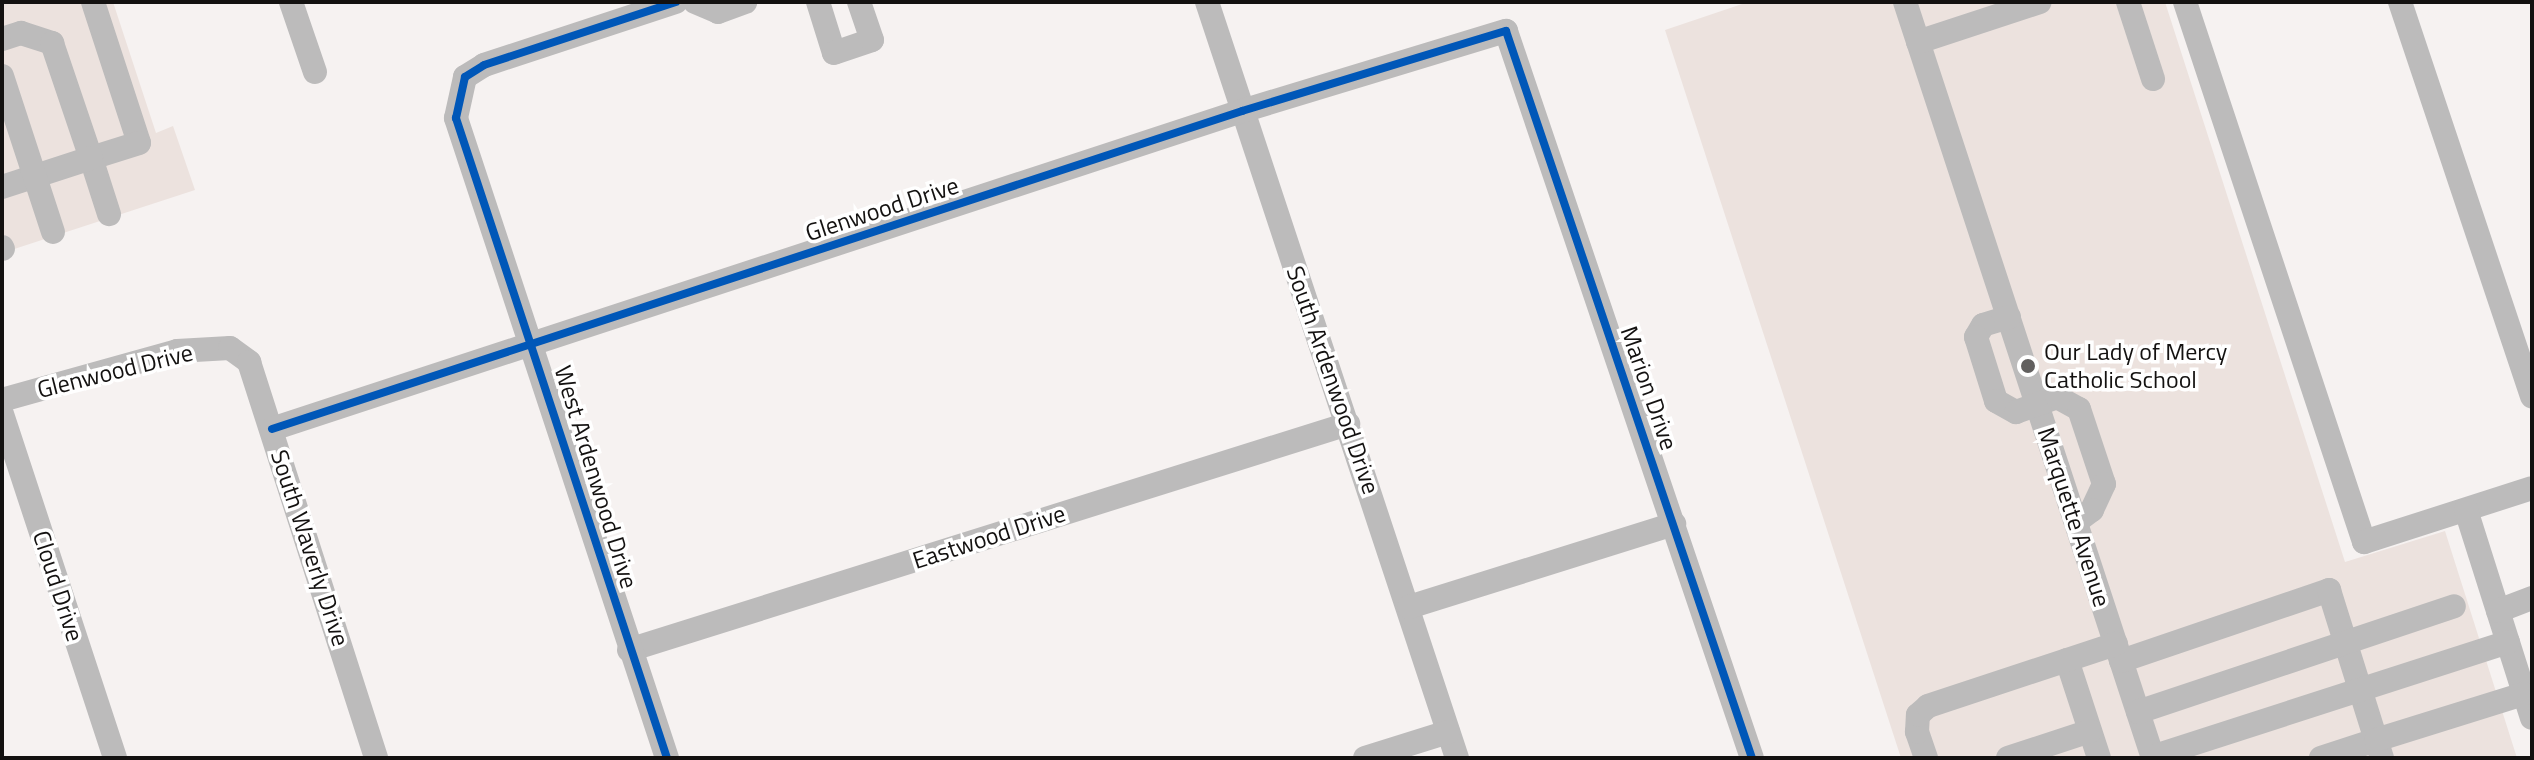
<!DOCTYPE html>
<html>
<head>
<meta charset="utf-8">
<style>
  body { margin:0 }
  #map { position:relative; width:2534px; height:760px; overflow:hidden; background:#f6f2f1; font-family:"Titillium Web",sans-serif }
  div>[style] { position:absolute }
  .built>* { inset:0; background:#ece2de }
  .minor>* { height:24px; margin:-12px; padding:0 12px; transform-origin:12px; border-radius:12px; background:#bcbbbb }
  .cycleway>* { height:8px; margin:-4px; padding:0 4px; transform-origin:4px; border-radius:4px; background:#0057b8 }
  .dots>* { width:22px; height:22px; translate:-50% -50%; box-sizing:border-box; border:4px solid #fff; border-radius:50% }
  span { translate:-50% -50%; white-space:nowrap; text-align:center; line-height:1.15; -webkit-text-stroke:7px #fff; paint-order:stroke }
  .street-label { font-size:24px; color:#131110 }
  .poi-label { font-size:24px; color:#131110 }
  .left { translate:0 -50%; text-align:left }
  .frame { position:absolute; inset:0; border:4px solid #131110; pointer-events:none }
</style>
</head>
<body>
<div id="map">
  <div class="built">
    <div style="clip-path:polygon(2px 2px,113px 2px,156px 133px,173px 126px,195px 190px,2px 253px)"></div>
    <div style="clip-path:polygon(1748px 2px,2165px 2px,2345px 562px,2445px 531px,2517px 758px,1901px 758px,1665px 30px)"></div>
  </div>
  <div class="minor">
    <div style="left:93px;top:2px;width:148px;rotate:71.9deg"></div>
    <div style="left:139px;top:143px;width:50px;rotate:162.6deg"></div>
    <div style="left:91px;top:158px;width:59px;rotate:72.2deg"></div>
    <div style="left:291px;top:2px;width:74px;rotate:71.1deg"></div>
    <div style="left:695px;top:2px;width:25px;rotate:23deg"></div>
    <div style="left:718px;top:12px;width:29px;rotate:-20deg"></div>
    <div style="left:818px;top:2px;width:53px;rotate:72.6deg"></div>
    <div style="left:834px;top:53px;width:40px;rotate:-18.9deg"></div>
    <div style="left:872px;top:40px;width:40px;rotate:-108.9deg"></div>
    <div style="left:1207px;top:2px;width:796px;rotate:71.7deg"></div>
    <div style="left:1905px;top:2px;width:796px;rotate:71.84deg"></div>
    <div style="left:2128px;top:2px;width:81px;rotate:72deg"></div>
    <div style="left:2185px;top:2px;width:569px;rotate:71.66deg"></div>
    <div style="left:2364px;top:542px;width:176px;rotate:-17.8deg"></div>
    <div style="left:2400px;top:2px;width:416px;rotate:71.5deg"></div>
    <div style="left:2px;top:39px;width:20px;rotate:-18deg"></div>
    <div style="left:21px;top:33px;width:33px;rotate:18deg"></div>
    <div style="left:52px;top:43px;width:121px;rotate:71.3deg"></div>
    <div style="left:91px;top:158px;width:94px;rotate:162deg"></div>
    <div style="left:1918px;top:42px;width:128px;rotate:-18.2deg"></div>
    <div style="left:2px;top:76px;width:164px;rotate:71.9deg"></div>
    <div style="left:2px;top:247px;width:2px;rotate:63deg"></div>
    <div style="left:2009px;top:317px;width:27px;rotate:163deg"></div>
    <div style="left:1983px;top:325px;width:14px;rotate:120deg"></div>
    <div style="left:1976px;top:337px;width:67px;rotate:72.6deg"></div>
    <div style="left:1996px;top:401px;width:23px;rotate:29deg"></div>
    <div style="left:2016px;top:412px;width:44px;rotate:-20.1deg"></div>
    <div style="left:2057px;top:397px;width:25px;rotate:29deg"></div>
    <div style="left:2079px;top:409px;width:79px;rotate:71.6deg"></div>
    <div style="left:2104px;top:484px;width:29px;rotate:115deg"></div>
    <div style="left:2092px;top:510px;width:20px;rotate:143deg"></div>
    <div style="left:2px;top:400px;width:182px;rotate:-15.6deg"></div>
    <div style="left:177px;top:351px;width:53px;rotate:-3.2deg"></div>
    <div style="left:230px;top:348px;width:24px;rotate:36deg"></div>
    <div style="left:249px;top:362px;width:416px;rotate:72.2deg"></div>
    <div style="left:2px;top:414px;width:362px;rotate:71.8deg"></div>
    <div style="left:272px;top:429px;width:1021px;rotate:-18.15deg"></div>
    <div style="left:1242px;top:111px;width:276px;rotate:-16.9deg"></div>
    <div style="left:1506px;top:31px;width:767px;rotate:71.31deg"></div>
    <div style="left:2466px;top:510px;width:218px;rotate:72.4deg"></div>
    <div style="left:1409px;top:607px;width:278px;rotate:-17.4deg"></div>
    <div style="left:2498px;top:611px;width:36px;rotate:-21deg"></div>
    <div style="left:629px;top:650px;width:754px;rotate:-17.45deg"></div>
    <div style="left:2067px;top:660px;width:103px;rotate:71.9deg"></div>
    <div style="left:2121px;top:661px;width:220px;rotate:-18.8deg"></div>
    <div style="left:2329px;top:590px;width:157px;rotate:72.6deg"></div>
    <div style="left:2376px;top:740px;width:58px;rotate:161.9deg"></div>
    <div style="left:2138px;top:712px;width:333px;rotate:-18.5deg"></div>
    <div style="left:2152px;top:757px;width:374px;rotate:-17.9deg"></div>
    <div style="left:667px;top:758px;width:674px;rotate:-108.25deg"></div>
    <div style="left:456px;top:118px;width:42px;rotate:-77.6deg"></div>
    <div style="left:465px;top:77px;width:22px;rotate:-32deg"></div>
    <div style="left:484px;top:65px;width:202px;rotate:-18.2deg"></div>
    <div style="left:1365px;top:758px;width:87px;rotate:-17.4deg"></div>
    <div style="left:1926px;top:758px;width:28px;rotate:-109deg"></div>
    <div style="left:1917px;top:732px;width:17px;rotate:-87deg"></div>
    <div style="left:1918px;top:715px;width:13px;rotate:-42deg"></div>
    <div style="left:1928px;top:706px;width:198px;rotate:-18.3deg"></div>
    <div style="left:2008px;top:758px;width:86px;rotate:-18.2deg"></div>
    <div style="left:2382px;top:758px;width:19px;rotate:-108deg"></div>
    <div style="left:2376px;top:740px;width:155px;rotate:-17.3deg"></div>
  </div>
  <div class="cycleway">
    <div style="left:272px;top:429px;width:1021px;rotate:-18.15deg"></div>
    <div style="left:1242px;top:111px;width:276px;rotate:-16.9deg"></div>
    <div style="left:1506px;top:31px;width:767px;rotate:71.31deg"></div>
    <div style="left:667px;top:758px;width:674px;rotate:-108.25deg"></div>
    <div style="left:456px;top:118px;width:42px;rotate:-77.6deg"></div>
    <div style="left:465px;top:77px;width:22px;rotate:-32deg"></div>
    <div style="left:484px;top:65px;width:202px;rotate:-18.2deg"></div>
  </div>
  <div class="dots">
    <div style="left:2028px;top:366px;background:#62605f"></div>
  </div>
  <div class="street-label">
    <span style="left:882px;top:209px;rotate:-18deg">Glenwood Drive</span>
    <span style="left:115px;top:371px;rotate:-14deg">Glenwood Drive</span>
    <span style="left:1333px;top:380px;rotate:71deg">South Ardenwood Drive</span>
    <span style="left:1649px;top:388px;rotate:71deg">Marion Drive</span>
    <span style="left:596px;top:477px;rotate:73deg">West Ardenwood Drive</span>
    <span style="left:2074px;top:517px;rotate:72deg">Marquette Avenue</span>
    <span style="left:989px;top:537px;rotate:-18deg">Eastwood Drive</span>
    <span style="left:310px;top:548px;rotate:72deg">South Waverly Drive</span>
    <span style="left:58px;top:586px;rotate:72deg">Cloud Drive</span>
  </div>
  <div class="poi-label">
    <span class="left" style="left:2044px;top:366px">Our Lady of Mercy<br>Catholic School</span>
  </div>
  <div class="frame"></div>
</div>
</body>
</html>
